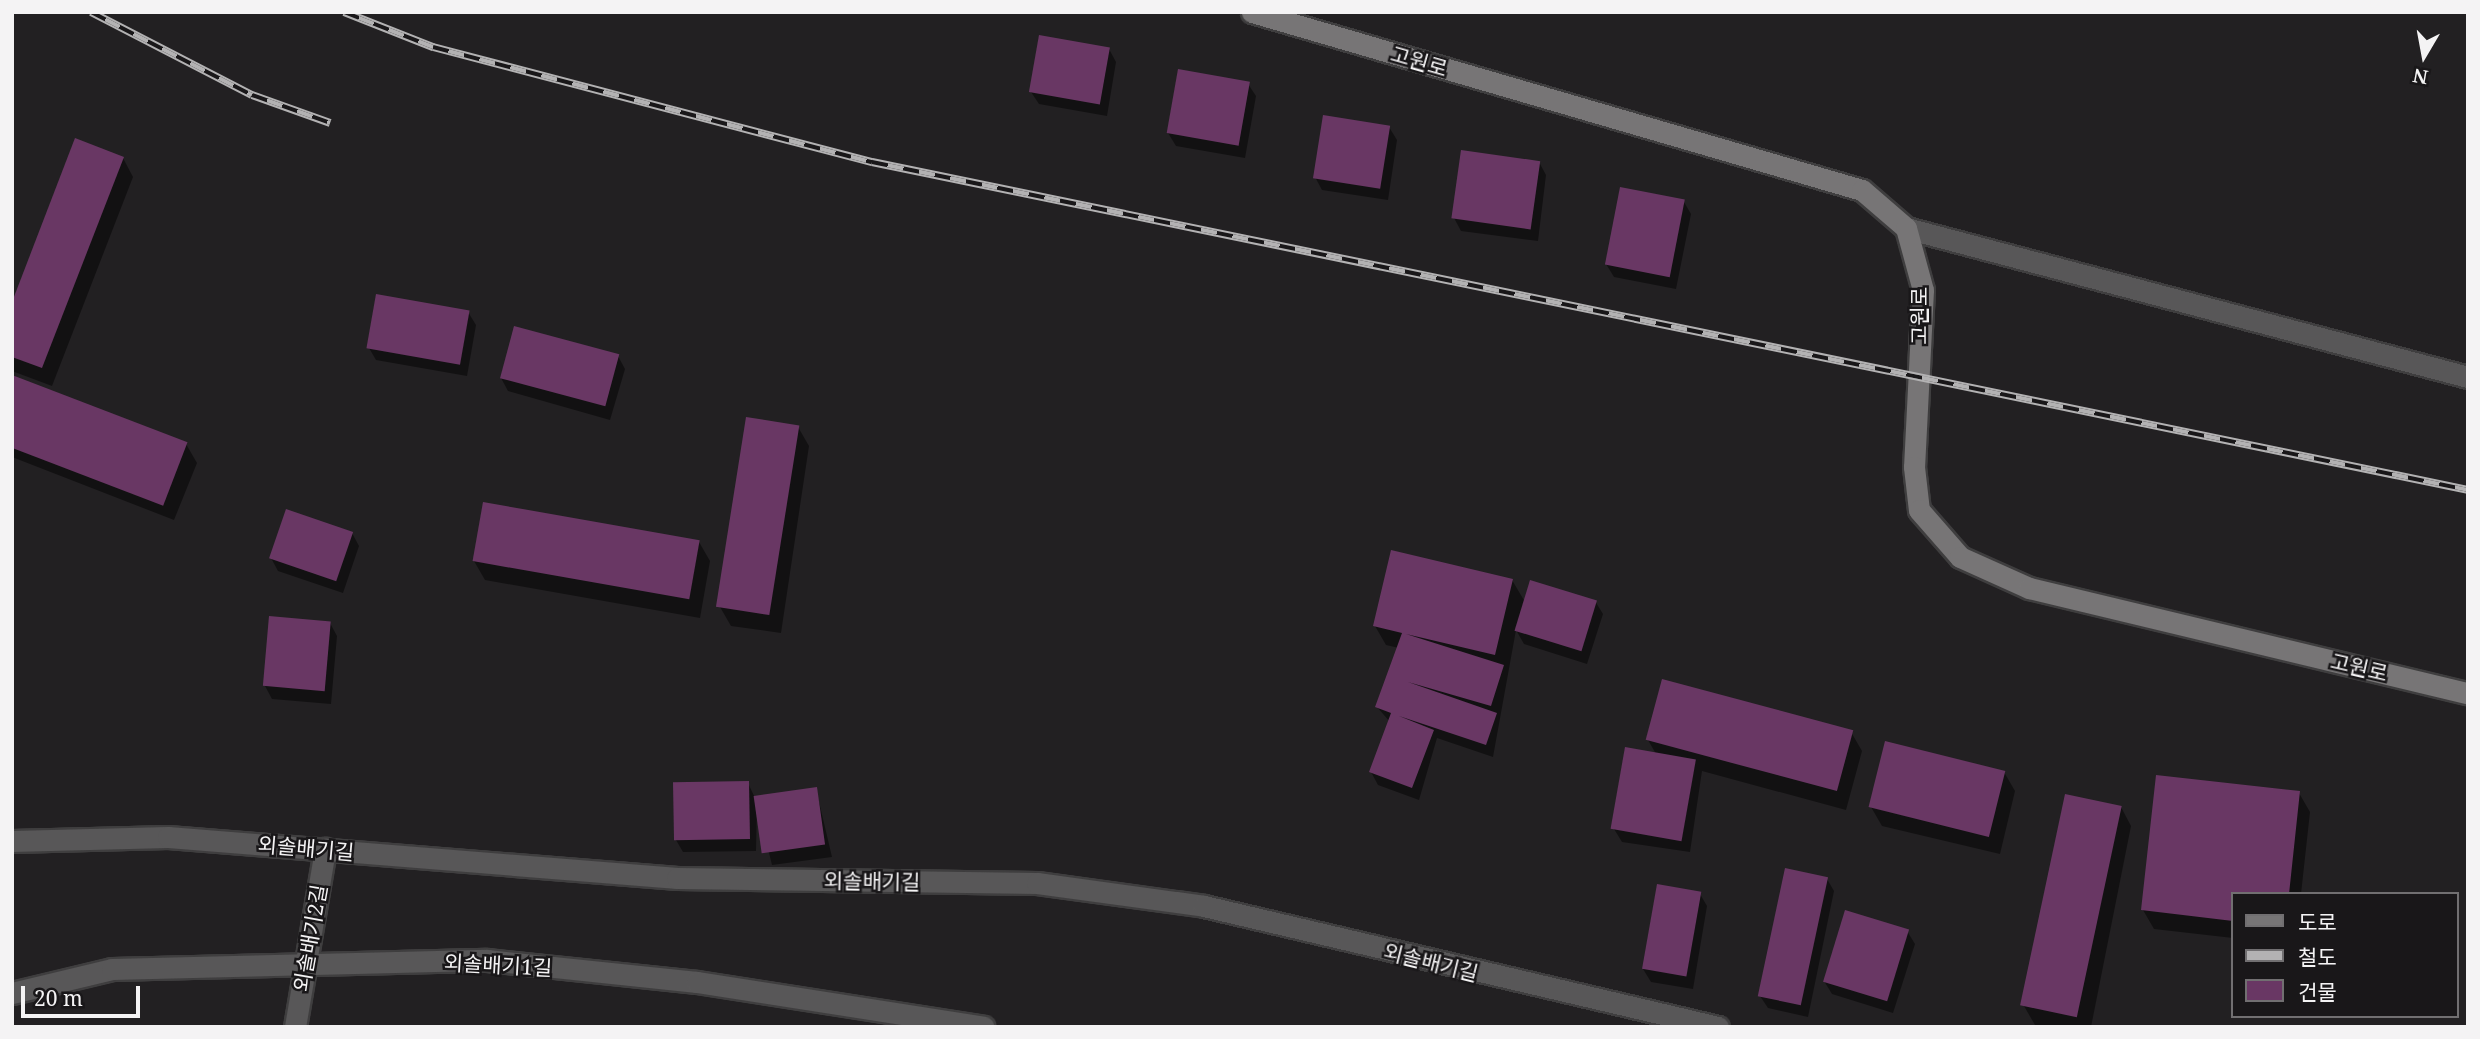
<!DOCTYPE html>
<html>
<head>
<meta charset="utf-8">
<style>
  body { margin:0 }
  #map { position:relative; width:2480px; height:1039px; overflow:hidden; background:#222022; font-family:"Noto Serif","Noto Sans KR",serif }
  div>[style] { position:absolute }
  .shadow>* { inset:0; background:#0007 }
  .building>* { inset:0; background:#693764; transform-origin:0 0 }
  .roads { filter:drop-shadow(2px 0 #3f3e3f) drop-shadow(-2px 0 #3f3e3f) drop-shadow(0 2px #3f3e3f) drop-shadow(0 -2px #3f3e3f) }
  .street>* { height:21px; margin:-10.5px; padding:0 10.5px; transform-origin:10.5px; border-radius:10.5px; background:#585758 }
  .secondary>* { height:21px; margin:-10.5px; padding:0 10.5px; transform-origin:10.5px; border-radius:10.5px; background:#777576 }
  .rail>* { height:8px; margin-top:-4px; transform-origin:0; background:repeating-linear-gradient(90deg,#191719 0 16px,#b3b2b3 0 32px); box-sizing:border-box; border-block:2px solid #b3b2b3 }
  span { translate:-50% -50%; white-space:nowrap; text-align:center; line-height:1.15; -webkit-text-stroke:5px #191719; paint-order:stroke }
  .street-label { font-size:21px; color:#f4f3f4 }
  .frame { position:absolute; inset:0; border:14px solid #f4f3f4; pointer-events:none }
  .legend { position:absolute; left:2231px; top:892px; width:228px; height:126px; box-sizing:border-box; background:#191719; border:2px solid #716f71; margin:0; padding:9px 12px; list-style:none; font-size:21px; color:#f4f3f4 }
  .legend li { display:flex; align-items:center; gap:14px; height:35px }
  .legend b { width:35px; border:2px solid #716f71 }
  .north { position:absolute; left:2389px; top:21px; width:70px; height:70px; -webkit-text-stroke:5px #191719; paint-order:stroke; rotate:190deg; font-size:19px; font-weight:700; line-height:28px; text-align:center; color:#f4f3f4 }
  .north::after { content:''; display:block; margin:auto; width:24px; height:32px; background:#f4f3f4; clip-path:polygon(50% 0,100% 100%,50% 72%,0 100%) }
  .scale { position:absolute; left:21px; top:986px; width:119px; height:32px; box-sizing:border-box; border:4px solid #f4f3f4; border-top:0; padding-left:9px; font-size:21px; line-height:24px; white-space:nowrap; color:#f4f3f4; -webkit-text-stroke:5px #191719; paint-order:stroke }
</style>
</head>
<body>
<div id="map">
  <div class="shadow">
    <div style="clip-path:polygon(1109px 49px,1116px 62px,1107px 116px,1039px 104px,1031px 92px)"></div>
    <div style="clip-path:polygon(1248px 84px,1256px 96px,1245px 158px,1176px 146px,1168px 133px)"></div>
    <div style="clip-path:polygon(1389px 127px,1397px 140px,1388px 200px,1322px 190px,1315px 177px)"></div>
    <div style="clip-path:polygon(123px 158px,133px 177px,52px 386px,12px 371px,12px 307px)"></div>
    <div style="clip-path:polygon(1539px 162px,1546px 175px,1538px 241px,1461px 231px,1454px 218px)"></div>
    <div style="clip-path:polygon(1684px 202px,1691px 214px,1676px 289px,1614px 277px,1606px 264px)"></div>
    <div style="clip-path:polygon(468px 312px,476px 325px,467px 376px,376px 360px,369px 348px)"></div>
    <div style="clip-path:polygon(618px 356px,625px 369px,610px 420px,508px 391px,501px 378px)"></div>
    <div style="clip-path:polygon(12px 376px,186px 444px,197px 463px,174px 520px,12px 457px)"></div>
    <div style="clip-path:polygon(798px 427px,809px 446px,781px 633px,731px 626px,720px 607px)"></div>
    <div style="clip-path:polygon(352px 533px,359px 546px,343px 593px,278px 571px,271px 558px)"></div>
    <div style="clip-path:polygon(699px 542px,710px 561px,700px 618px,485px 580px,474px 561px)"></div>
    <div style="clip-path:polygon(1512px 580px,1525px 602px,1595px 601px,1603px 614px,1587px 664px,1524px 644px,1516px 630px,1493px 757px,1437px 738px,1419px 800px,1378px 785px,1371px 772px,1390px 722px,1377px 707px,1399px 648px,1386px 645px,1375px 626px)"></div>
    <div style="clip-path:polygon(330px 623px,337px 636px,331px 704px,272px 699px,265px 686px)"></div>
    <div style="clip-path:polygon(1851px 732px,1862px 751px,1846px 810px,1702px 771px,1690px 852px,1622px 842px,1614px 829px,1656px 754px,1648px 740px)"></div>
    <div style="clip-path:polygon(2004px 772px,2015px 791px,2000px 854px,1882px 826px,1871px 807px)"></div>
    <div style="clip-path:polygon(748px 783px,755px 798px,816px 789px,832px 857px,772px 865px,757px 804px,756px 851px,683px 852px,676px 840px)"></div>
    <div style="clip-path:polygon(2299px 793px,2310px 812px,2301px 894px,2233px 894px,2233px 938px,2154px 929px,2143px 910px)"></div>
    <div style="clip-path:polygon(2121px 807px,2131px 826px,2091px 1027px,2035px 1025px,2024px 1006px)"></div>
    <div style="clip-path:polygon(1827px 879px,1834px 891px,1808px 1017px,1768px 1008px,1760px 996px)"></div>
    <div style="clip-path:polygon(1700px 894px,1707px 906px,1693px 989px,1651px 982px,1643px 969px)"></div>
    <div style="clip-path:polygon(1907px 931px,1915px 944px,1893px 1013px,1832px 994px,1824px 981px)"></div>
  </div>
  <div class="building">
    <div style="left:1039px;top:35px;width:72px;height:58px;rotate:10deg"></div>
    <div style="left:1178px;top:69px;width:73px;height:65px;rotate:10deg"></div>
    <div style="left:1323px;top:115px;width:68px;height:64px;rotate:9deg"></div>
    <div style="clip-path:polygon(75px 138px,124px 157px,42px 368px,12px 357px,12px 302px)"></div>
    <div style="left:1461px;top:150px;width:80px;height:69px;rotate:8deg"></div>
    <div style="left:1620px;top:187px;width:66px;height:79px;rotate:11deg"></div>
    <div style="left:376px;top:294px;width:95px;height:55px;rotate:10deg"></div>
    <div style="left:514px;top:326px;width:109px;height:54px;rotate:15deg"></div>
    <div style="left:12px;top:375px;width:188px;height:68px;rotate:21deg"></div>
    <div style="left:746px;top:417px;width:54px;height:192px;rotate:9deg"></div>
    <div style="left:483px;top:502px;width:220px;height:60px;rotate:10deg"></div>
    <div style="left:286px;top:509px;width:71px;height:52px;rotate:19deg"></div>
    <div style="clip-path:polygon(1391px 550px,1513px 579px,1495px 655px,1406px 634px,1504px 665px,1491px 706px,1408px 682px,1497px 713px,1486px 745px,1399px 716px,1434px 730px,1412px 788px,1369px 772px,1391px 713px,1375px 707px,1402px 633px,1373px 626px)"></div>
    <div style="left:1530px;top:580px;width:70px;height:53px;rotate:17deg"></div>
    <div style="left:269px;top:616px;width:62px;height:70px;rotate:5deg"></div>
    <div style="left:1662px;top:679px;width:198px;height:63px;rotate:15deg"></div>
    <div style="left:1885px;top:741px;width:124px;height:68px;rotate:14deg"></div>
    <div style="left:1625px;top:747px;width:72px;height:83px;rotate:10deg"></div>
    <div style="clip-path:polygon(2156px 775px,2300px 791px,2289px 894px,2233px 894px,2233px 921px,2141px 910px)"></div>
    <div style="left:749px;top:781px;width:58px;height:76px;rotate:89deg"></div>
    <div style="left:817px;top:787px;width:58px;height:64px;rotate:82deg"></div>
    <div style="left:2065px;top:794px;width:58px;height:216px;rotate:12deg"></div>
    <div style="left:1785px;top:868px;width:44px;height:131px;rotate:12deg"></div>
    <div style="left:1657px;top:884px;width:45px;height:86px;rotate:10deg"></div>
    <div style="left:1845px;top:910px;width:67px;height:75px;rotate:17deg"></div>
  </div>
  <div class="roads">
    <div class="street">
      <div style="left:1906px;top:228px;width:581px;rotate:14.85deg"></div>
      <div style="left:12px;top:841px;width:156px;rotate:-1.5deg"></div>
      <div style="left:168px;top:837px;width:511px;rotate:4.61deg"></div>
      <div style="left:677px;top:878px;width:360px;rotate:0.8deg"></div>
      <div style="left:1037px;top:883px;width:169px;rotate:7.8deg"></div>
      <div style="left:1204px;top:906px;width:528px;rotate:13.25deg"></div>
      <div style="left:12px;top:993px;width:103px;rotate:-13.5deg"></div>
      <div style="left:112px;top:969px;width:375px;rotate:-1.4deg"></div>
      <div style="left:487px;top:960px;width:211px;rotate:6deg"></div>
      <div style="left:697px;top:982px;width:290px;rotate:8.9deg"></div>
      <div style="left:295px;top:1027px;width:181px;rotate:-80.4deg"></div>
    </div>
    <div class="secondary">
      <div style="left:1252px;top:12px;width:635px;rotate:16.27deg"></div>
      <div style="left:1862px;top:190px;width:58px;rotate:40.8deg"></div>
      <div style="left:1906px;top:228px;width:64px;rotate:74.7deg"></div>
      <div style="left:1923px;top:290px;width:177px;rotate:92.9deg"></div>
      <div style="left:1914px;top:467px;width:43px;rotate:83.4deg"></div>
      <div style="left:1919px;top:510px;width:62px;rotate:48.9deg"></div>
      <div style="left:1960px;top:557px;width:76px;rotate:24.2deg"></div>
      <div style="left:2029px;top:588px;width:451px;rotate:13.5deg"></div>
    </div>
  </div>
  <div class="rail">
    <div style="left:91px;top:12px;width:181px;rotate:27.3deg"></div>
    <div style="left:252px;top:95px;width:83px;rotate:19.7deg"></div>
    <div style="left:344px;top:12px;width:96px;rotate:21.5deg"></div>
    <div style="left:433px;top:47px;width:454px;rotate:14.7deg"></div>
    <div style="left:872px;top:162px;width:1629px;rotate:11.61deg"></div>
  </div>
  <div class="street-label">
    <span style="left:1419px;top:61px;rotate:16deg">고원로</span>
    <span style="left:1919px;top:316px;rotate:-90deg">고원로</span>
    <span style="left:2359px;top:667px;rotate:13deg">고원로</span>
    <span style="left:306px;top:848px;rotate:5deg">외솔배기길</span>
    <span style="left:872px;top:881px;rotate:1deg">외솔배기길</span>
    <span style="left:310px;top:938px;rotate:-80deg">외솔배기2길</span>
    <span style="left:1431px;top:962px;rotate:14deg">외솔배기길</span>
    <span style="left:498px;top:965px;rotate:3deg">외솔배기1길</span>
  </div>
  <div class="frame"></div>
  <ul class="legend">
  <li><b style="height:9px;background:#777576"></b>도로</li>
  <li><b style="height:9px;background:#b3b2b3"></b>철도</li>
  <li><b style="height:19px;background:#693764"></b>건물</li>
  </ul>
  <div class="north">N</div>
  <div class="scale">20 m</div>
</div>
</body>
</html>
